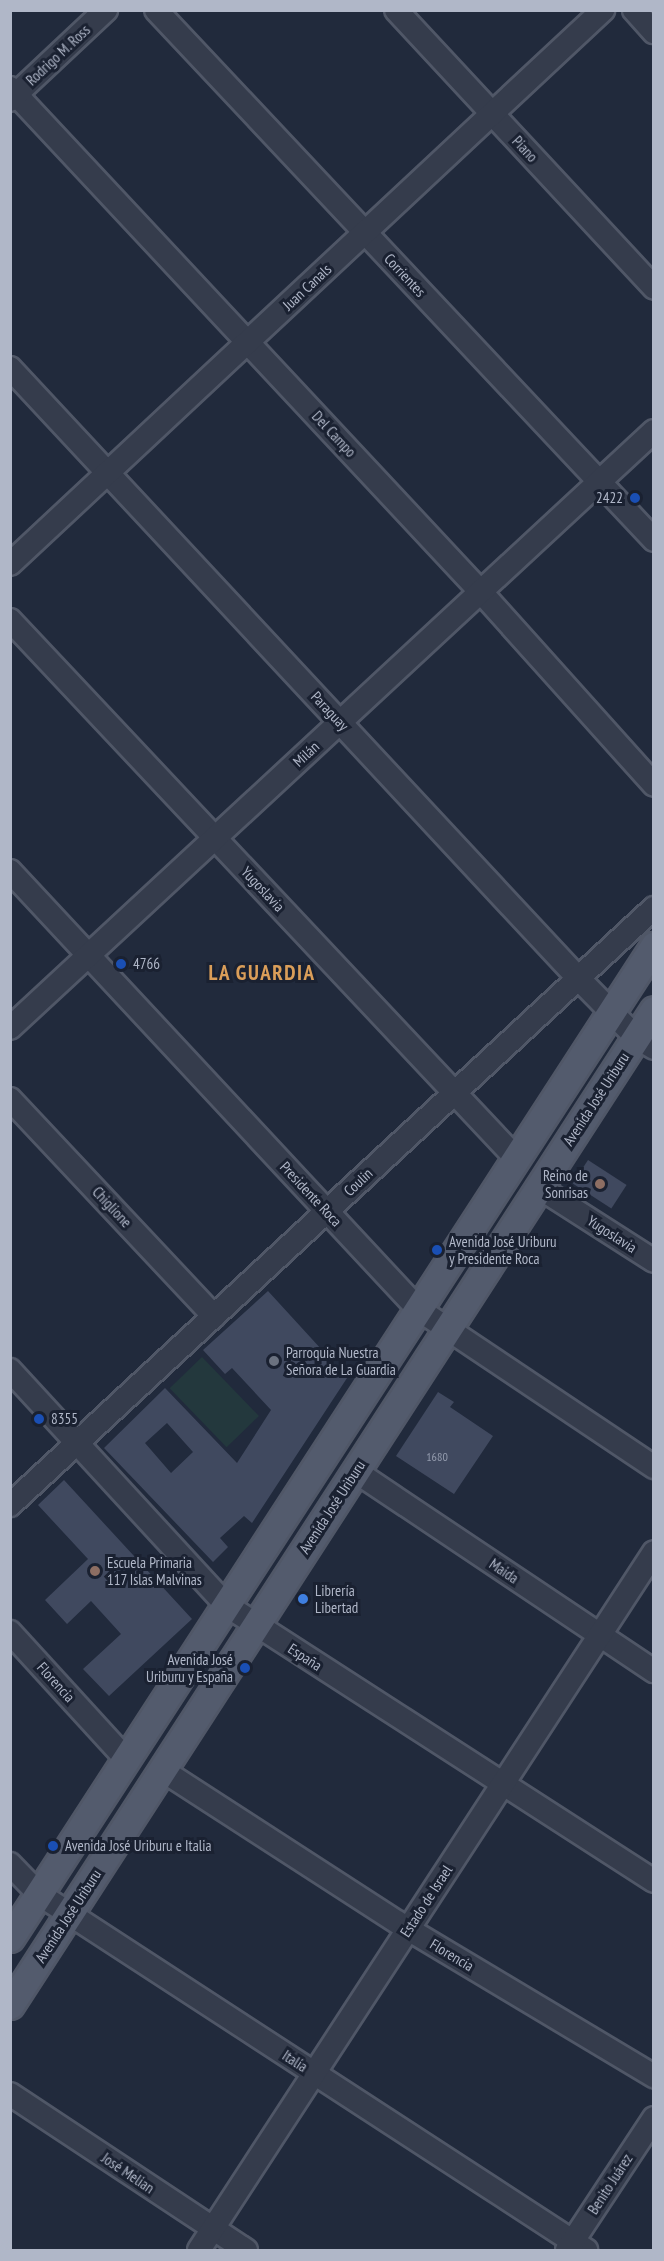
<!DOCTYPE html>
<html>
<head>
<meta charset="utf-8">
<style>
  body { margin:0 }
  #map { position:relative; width:664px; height:2261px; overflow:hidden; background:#212a3c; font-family:"PT Sans Narrow",sans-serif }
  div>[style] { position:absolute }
  .green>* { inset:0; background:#23383d; transform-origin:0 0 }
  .building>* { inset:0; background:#40495f; transform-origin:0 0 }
  .roads { filter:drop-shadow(2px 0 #505767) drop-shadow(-2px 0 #505767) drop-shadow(0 2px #505767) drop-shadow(0 -2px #505767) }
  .minor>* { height:22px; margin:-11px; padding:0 11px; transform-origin:11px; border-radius:11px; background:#353c4c }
  .major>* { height:27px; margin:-13.5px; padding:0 13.5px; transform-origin:13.5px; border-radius:13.5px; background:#535b6d }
  .dots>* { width:16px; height:16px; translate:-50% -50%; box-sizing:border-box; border:3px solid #1a2131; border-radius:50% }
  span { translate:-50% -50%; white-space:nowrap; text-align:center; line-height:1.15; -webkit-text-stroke:6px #1a2131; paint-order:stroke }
  .number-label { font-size:12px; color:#949cae }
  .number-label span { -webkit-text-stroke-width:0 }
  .street-label { font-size:15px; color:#b0b7c8 }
  .poi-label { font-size:15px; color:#b0b7c8 }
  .right { translate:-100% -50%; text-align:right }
  .left { translate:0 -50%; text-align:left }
  .district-label { font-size:21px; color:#da9e59; font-weight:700; letter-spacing:1.5px }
  .frame { position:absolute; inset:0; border:12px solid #b0b7c8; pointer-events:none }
</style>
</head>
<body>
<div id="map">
  <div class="green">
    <div style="left:202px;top:1357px;width:82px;height:45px;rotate:46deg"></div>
  </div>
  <div class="building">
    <div style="left:588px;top:1160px;width:46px;height:28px;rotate:33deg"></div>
    <div style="clip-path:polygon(evenodd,268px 1291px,322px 1350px,317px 1354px,349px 1375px,252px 1523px,244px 1516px,220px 1538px,228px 1547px,213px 1562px,104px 1448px,165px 1388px,237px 1463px,271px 1410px,232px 1368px,225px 1374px,203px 1350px,268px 1291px,167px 1423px,193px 1452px,171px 1473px,145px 1443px,167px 1423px)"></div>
    <div style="clip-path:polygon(438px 1392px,454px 1402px,450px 1407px,493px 1436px,454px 1494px,396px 1456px)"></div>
    <div style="clip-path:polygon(64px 1480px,192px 1619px,109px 1696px,83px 1669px,121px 1634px,91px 1601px,67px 1624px,45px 1600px,88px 1559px,38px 1505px)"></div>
  </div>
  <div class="roads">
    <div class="minor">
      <div style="left:156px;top:10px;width:727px;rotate:46.78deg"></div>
      <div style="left:396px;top:10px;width:379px;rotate:47.1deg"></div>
      <div style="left:634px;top:10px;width:30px;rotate:48deg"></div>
      <div style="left:10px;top:88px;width:690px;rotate:46.94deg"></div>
      <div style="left:481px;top:592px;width:259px;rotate:48.1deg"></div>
      <div style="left:10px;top:100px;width:132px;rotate:-43.2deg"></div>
      <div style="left:10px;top:368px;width:834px;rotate:47.04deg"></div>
      <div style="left:578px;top:978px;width:83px;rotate:45.5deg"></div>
      <div style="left:636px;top:1037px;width:21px;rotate:31deg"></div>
      <div style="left:10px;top:564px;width:812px;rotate:-43.05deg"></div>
      <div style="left:10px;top:620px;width:739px;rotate:46.76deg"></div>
      <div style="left:10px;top:871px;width:599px;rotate:47.03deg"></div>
      <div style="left:418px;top:1309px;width:284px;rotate:33.8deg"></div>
      <div style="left:10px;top:1028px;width:878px;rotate:-42.83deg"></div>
      <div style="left:10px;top:1099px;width:298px;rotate:46.8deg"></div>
      <div style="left:540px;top:1188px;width:135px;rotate:32.6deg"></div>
      <div style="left:10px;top:1370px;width:319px;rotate:47.4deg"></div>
      <div style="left:226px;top:1605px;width:509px;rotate:32.82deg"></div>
      <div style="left:355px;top:1471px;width:360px;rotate:33.8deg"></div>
      <div style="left:10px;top:1505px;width:878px;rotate:-42.83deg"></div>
      <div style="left:10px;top:1632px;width:172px;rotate:47.6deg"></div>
      <div style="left:162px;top:1770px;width:293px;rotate:32.9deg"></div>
      <div style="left:408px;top:1929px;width:287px;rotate:30.9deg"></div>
      <div style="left:10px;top:1864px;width:42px;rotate:46deg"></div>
      <div style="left:39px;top:1894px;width:653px;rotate:33.06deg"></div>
      <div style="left:10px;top:2094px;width:283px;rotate:33.5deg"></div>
      <div style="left:199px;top:2250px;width:833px;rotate:-56.9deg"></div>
      <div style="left:567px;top:2250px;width:158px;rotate:-56.6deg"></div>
    </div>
    <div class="major">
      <div style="left:10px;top:1938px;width:1183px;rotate:-57.01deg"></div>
      <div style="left:10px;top:2005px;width:1185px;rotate:-57.09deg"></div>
    </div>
  </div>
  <div class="dots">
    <div style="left:635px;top:498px;background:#1a4fb4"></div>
    <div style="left:121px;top:964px;background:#1a4fb4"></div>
    <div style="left:600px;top:1184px;background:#8d6e63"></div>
    <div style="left:437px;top:1250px;background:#1a4fb4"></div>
    <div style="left:274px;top:1361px;background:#6b7280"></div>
    <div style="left:39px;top:1419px;background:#1a4fb4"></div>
    <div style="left:95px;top:1571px;background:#8d6e63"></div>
    <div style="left:303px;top:1599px;background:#3f7fe0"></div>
    <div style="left:245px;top:1668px;background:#1a4fb4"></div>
    <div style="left:53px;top:1846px;background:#1a4fb4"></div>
  </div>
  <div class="number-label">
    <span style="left:437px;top:1457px">1680</span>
  </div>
  <div class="street-label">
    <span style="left:58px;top:55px;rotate:-43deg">Rodrigo M. Ross</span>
    <span style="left:525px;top:149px;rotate:47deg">Piano</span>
    <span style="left:405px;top:275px;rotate:47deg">Corrientes</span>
    <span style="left:307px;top:287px;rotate:-43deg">Juan Canals</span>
    <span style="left:334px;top:434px;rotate:47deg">Del Campo</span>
    <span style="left:330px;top:711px;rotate:47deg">Paraguay</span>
    <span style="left:306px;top:754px;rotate:-43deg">Milán</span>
    <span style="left:263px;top:889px;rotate:47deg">Yugoslavia</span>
    <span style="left:596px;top:1099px;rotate:-57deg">Avenida José Uriburu</span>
    <span style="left:358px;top:1182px;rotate:-43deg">Coulin</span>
    <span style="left:311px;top:1194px;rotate:47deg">Presidente Roca</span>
    <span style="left:112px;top:1207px;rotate:47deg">Chiglione</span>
    <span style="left:612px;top:1234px;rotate:33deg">Yugoslavia</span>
    <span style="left:332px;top:1507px;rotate:-57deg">Avenida José Uriburu</span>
    <span style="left:504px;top:1571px;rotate:34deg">Maida</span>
    <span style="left:305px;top:1657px;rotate:33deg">España</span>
    <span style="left:56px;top:1682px;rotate:48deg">Florencia</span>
    <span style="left:426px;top:1901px;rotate:-57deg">Estado de Israel</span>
    <span style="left:68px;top:1916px;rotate:-57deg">Avenida José Uriburu</span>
    <span style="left:452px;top:1955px;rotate:31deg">Florencia</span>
    <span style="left:295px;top:2061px;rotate:33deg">Italia</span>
    <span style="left:128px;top:2173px;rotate:34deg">José Melian</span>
    <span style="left:610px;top:2184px;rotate:-57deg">Benito Juárez</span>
  </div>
  <div class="poi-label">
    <span class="right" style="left:623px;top:498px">2422</span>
    <span class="left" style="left:133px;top:964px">4766</span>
    <span class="right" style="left:588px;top:1184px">Reino de<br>Sonrisas</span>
    <span class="left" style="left:449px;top:1250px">Avenida José Uriburu<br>y Presidente Roca</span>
    <span class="left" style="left:286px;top:1361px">Parroquia Nuestra<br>Señora de La Guardia</span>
    <span class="left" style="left:51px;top:1419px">8355</span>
    <span class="left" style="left:107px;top:1571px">Escuela Primaria<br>117 Islas Malvinas</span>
    <span class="left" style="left:315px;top:1599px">Librería<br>Libertad</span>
    <span class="right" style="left:233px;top:1668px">Avenida José<br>Uriburu y España</span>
    <span class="left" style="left:65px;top:1846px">Avenida José Uriburu e Italia</span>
  </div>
  <div class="district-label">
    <span style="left:262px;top:973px">LA GUARDIA</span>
  </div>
  <div class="frame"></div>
</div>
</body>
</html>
